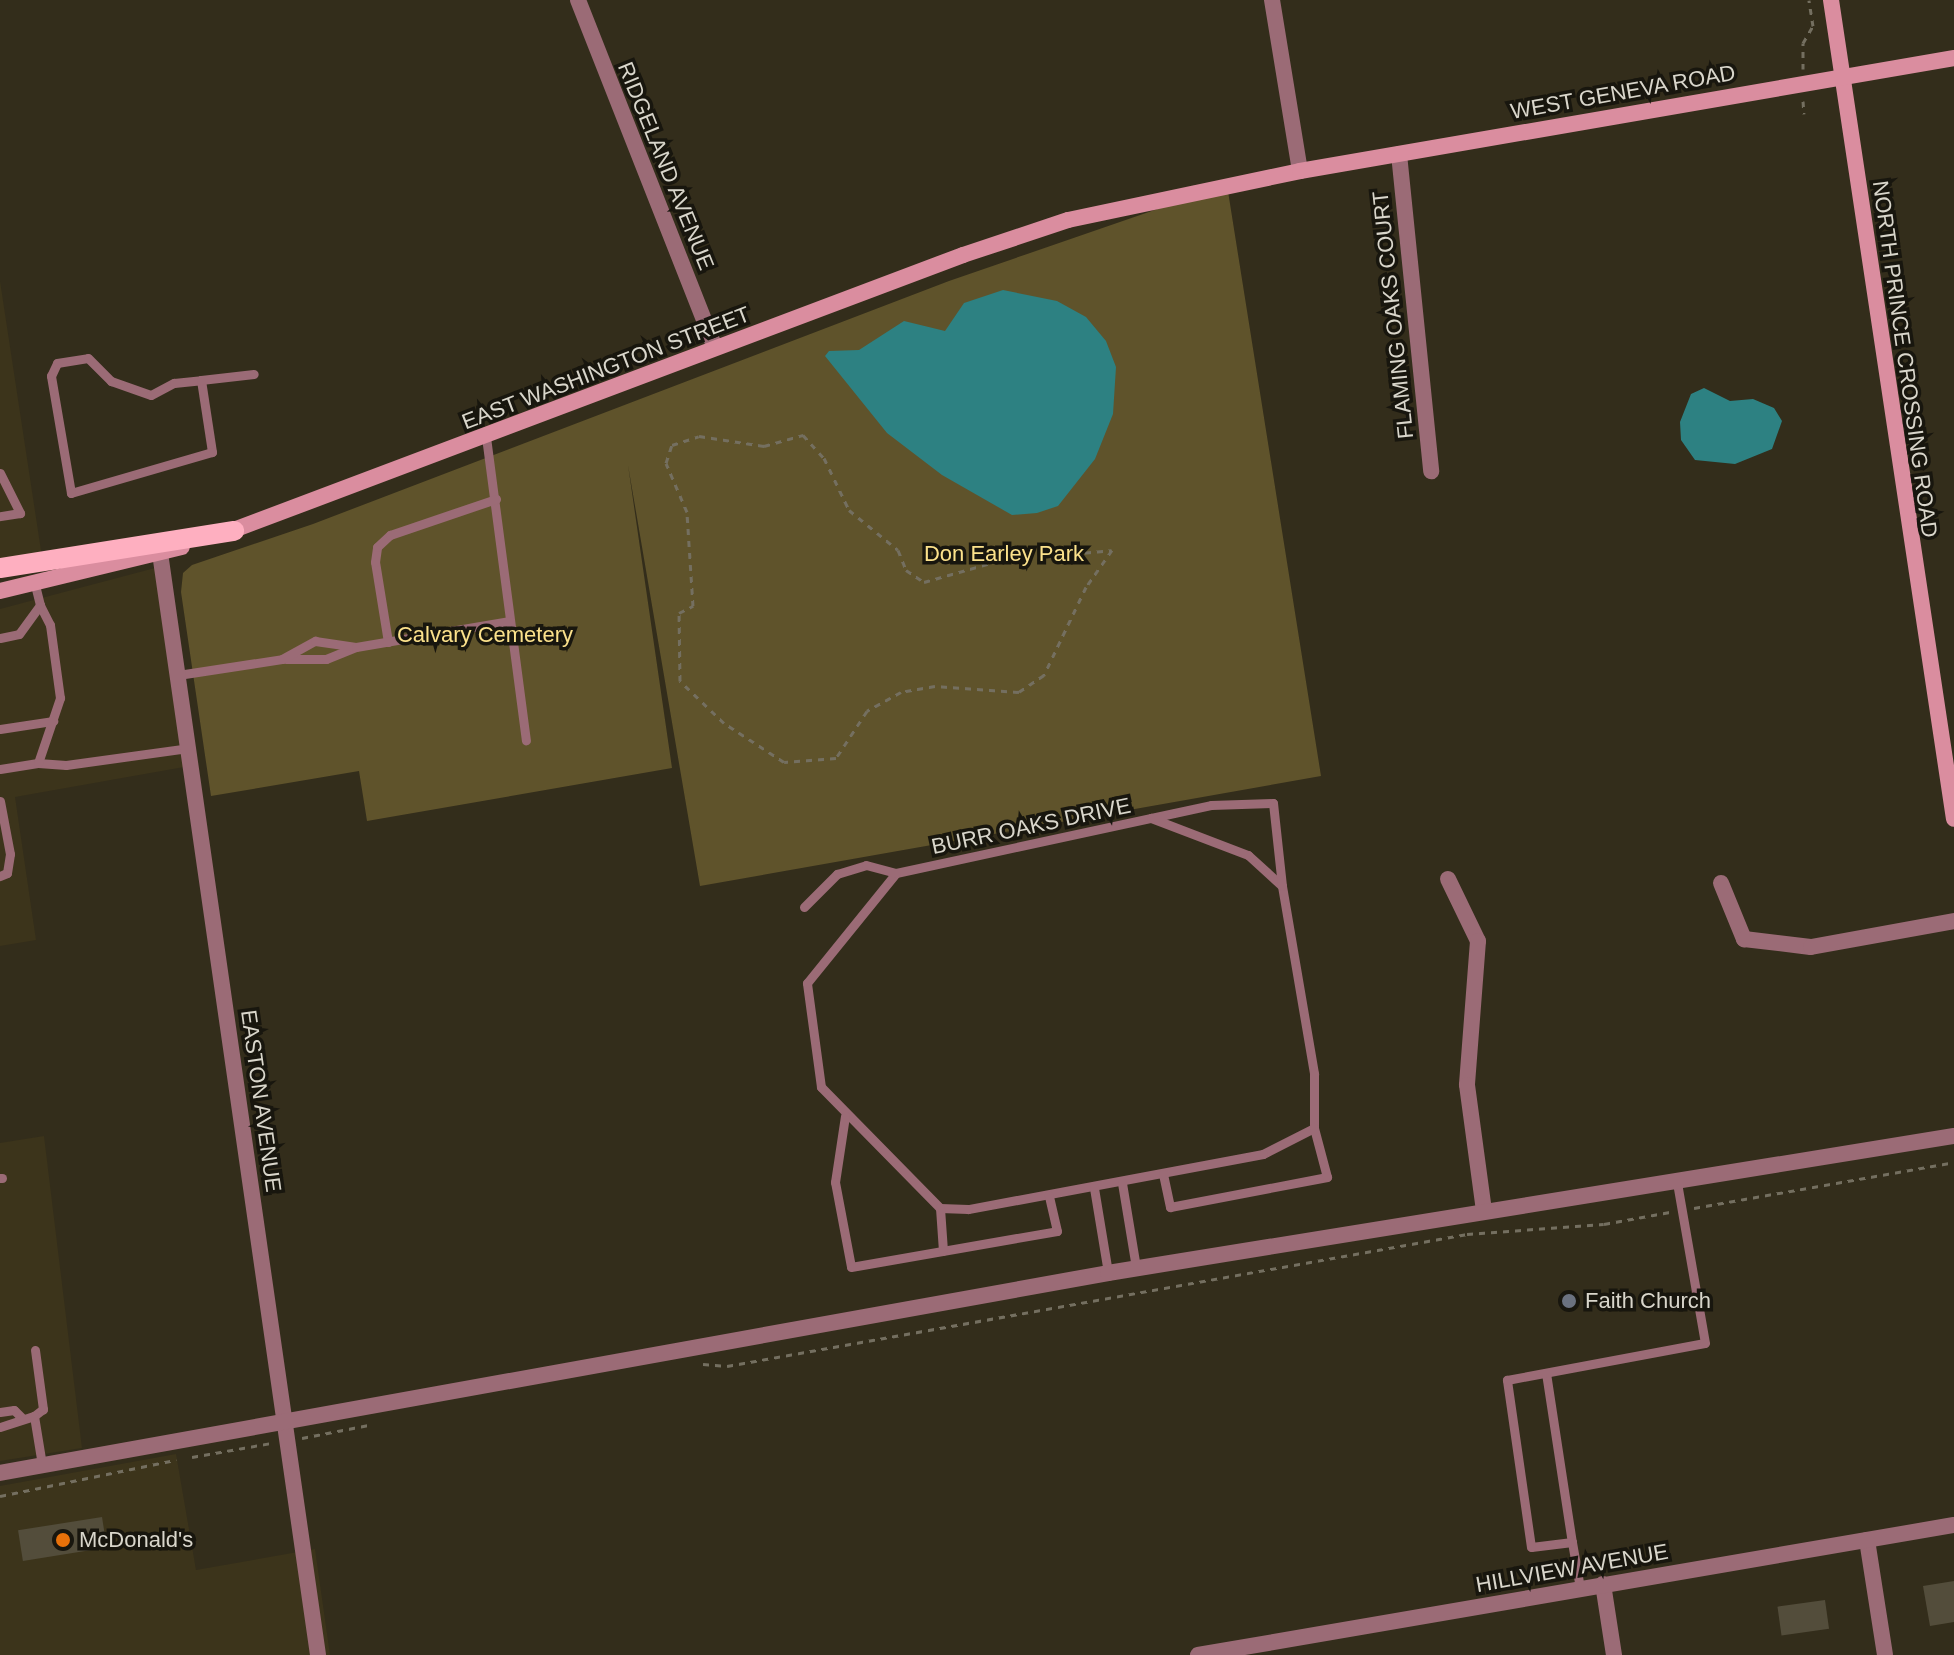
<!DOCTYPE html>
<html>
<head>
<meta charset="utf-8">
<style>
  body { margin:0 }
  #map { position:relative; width:1954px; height:1655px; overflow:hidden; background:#332d1b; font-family:Helvetica,sans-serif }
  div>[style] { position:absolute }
  .built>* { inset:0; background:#3c341b }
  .green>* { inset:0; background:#5f532b }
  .water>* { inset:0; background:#2d8182 }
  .building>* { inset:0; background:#534d3b; transform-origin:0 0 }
  .path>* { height:3px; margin-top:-1.5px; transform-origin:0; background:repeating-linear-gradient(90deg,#746f60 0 6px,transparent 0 12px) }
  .lane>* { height:9px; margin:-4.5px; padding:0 4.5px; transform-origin:4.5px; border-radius:4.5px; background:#9b6b76 }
  .street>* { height:16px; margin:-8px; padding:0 8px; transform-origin:8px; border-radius:8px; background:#9b6b76 }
  .secondary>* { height:16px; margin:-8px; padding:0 8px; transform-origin:8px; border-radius:8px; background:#da8d9f }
  .primary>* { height:20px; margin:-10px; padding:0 10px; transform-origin:10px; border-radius:10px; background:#feafc0 }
  .dots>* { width:22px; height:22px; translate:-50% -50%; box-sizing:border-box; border:4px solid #18160e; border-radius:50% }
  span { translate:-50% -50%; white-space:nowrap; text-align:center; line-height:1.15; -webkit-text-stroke:7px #18160e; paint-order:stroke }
  .street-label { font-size:22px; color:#d9d6cb }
  .park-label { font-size:22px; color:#fbe18b }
  .poi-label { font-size:22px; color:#d9d6cb }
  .left { translate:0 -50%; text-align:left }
</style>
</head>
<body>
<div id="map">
  <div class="built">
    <div style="clip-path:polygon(0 281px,42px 557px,0 565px)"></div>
    <div style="clip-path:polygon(155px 568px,184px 767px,15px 797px,36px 940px,0 946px,0 609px)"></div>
    <div style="clip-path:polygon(44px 1136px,82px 1448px,0 1461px,0 1143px)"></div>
    <div style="clip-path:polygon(176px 1454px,196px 1570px,315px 1549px,330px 1655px,0 1655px,0 1486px)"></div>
  </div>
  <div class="green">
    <div style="clip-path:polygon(1227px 185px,1321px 776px,700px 886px,628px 465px,672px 768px,367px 821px,359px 771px,211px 796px,181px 592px,183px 573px,192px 565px,313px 524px,949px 281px)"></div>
  </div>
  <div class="water">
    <div style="clip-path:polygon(1003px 290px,1057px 301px,1086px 317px,1106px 341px,1116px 367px,1113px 414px,1095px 459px,1058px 506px,1037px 513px,1012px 515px,942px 475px,887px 433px,825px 356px,829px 351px,859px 350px,904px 321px,945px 331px,964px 303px)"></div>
    <div style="clip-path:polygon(1704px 388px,1730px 401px,1753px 399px,1774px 408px,1782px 421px,1772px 449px,1735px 464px,1695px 460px,1681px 440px,1680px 422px,1691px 394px)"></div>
  </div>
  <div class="building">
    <div style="left:102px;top:1517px;width:31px;height:85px;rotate:81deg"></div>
    <div style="clip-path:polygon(1954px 1581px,1954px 1622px,1930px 1626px,1923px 1586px)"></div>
    <div style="left:1825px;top:1600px;width:29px;height:48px;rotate:82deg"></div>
  </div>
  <div class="path">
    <div style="left:1803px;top:69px;width:26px;rotate:-90deg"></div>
    <div style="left:1803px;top:43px;width:20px;rotate:-60deg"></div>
    <div style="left:1813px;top:26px;width:26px;rotate:-99deg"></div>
    <div style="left:1803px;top:101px;width:13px;rotate:86deg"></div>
    <div style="left:803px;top:435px;width:31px;rotate:48deg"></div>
    <div style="left:824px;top:458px;width:58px;rotate:64.3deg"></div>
    <div style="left:849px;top:510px;width:63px;rotate:39.2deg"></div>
    <div style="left:898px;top:550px;width:22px;rotate:68deg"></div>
    <div style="left:906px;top:570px;width:22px;rotate:34deg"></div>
    <div style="left:924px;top:582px;width:80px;rotate:-15.9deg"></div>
    <div style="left:1001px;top:560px;width:111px;rotate:-5.1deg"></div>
    <div style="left:1112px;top:550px;width:45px;rotate:125.1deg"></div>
    <div style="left:1086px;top:587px;width:98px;rotate:115.5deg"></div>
    <div style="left:1044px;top:675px;width:30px;rotate:146deg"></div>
    <div style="left:1019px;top:692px;width:84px;rotate:-175.9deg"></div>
    <div style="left:935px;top:686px;width:35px;rotate:170deg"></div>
    <div style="left:901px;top:692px;width:39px;rotate:151deg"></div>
    <div style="left:867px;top:711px;width:56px;rotate:123.4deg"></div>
    <div style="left:836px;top:758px;width:52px;rotate:175.6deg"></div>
    <div style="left:784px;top:762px;width:72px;rotate:-147deg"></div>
    <div style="left:724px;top:723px;width:61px;rotate:-136.3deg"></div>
    <div style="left:680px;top:681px;width:68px;rotate:-90.8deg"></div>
    <div style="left:679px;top:613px;width:16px;rotate:-27deg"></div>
    <div style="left:693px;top:606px;width:94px;rotate:-93.7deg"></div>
    <div style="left:687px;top:512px;width:53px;rotate:-113.2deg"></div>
    <div style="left:666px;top:463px;width:19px;rotate:-72deg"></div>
    <div style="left:672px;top:445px;width:28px;rotate:-18deg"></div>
    <div style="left:699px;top:436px;width:66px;rotate:8.7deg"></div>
    <div style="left:764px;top:446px;width:41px;rotate:-15.8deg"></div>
    <div style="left:1694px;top:1208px;width:264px;rotate:-10deg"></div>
    <div style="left:703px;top:1364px;width:24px;rotate:5deg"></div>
    <div style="left:727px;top:1366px;width:752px;rotate:-10.11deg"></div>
    <div style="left:1467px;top:1234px;width:137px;rotate:-4.2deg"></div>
    <div style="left:1604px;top:1224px;width:67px;rotate:-10.3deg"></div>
    <div style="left:302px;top:1438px;width:68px;rotate:-11deg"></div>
    <div style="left:192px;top:1457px;width:80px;rotate:-10deg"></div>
    <div style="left:0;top:1496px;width:180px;rotate:-11.6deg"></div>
  </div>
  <div class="lane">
    <div style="left:201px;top:380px;width:73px;rotate:81.3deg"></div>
    <div style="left:212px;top:452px;width:147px;rotate:163.8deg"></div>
    <div style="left:71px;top:493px;width:119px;rotate:-99.7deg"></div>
    <div style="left:51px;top:376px;width:14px;rotate:-65deg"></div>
    <div style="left:57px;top:363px;width:31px;rotate:-9deg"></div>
    <div style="left:88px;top:358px;width:33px;rotate:45deg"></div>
    <div style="left:111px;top:381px;width:42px;rotate:19.3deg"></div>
    <div style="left:151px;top:395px;width:26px;rotate:-28deg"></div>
    <div style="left:174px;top:383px;width:27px;rotate:-6deg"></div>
    <div style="left:201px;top:380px;width:53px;rotate:-6.5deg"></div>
    <div style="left:486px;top:437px;width:306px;rotate:82.5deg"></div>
    <div style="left:0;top:473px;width:45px;rotate:63.4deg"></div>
    <div style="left:20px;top:513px;width:20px;rotate:171deg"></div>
    <div style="left:0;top:638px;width:19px;rotate:-12deg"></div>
    <div style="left:19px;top:634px;width:36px;rotate:-54deg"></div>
    <div style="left:40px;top:605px;width:21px;rotate:-104deg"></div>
    <div style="left:388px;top:642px;width:81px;rotate:-99.2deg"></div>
    <div style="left:375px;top:562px;width:15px;rotate:-82deg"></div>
    <div style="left:377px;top:547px;width:18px;rotate:-43deg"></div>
    <div style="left:390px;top:535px;width:112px;rotate:-18.8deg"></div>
    <div style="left:286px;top:659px;width:40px"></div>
    <div style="left:326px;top:659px;width:32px;rotate:-22deg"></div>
    <div style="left:178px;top:675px;width:105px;rotate:-8.7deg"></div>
    <div style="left:282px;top:659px;width:38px;rotate:-29deg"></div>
    <div style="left:315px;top:641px;width:41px;rotate:8.3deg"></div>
    <div style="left:356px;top:647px;width:156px;rotate:-9.6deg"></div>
    <div style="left:0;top:729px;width:54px;rotate:-8.6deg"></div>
    <div style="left:38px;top:763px;width:28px;rotate:4deg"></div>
    <div style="left:66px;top:765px;width:123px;rotate:-7.9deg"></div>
    <div style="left:0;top:769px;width:38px;rotate:-9deg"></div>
    <div style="left:38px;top:763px;width:69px;rotate:-71.3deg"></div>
    <div style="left:60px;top:698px;width:74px;rotate:-97.8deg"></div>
    <div style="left:50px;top:625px;width:22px;rotate:-117deg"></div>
    <div style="left:0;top:801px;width:54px;rotate:79.3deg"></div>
    <div style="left:10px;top:854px;width:19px;rotate:99deg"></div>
    <div style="left:7px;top:873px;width:8px;rotate:157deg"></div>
    <div style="left:1151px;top:818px;width:104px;rotate:20.9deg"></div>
    <div style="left:1248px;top:855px;width:46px;rotate:42.4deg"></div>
    <div style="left:1282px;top:886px;width:191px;rotate:80.3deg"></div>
    <div style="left:1314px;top:1074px;width:54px;rotate:90deg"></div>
    <div style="left:1314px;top:1128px;width:57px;rotate:153deg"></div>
    <div style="left:1263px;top:1154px;width:300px;rotate:169.4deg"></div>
    <div style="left:968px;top:1209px;width:28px;rotate:-178deg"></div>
    <div style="left:940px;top:1208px;width:170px;rotate:-134.5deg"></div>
    <div style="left:821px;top:1087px;width:105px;rotate:-97.7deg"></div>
    <div style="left:807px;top:983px;width:141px;rotate:-51deg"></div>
    <div style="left:896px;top:873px;width:261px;rotate:-12.2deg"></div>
    <div style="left:1151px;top:818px;width:61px;rotate:-12.2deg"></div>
    <div style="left:1211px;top:805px;width:62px;rotate:-1.8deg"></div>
    <div style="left:1273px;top:803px;width:83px;rotate:83.8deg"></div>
    <div style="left:804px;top:907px;width:47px;rotate:-45deg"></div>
    <div style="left:837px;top:874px;width:30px;rotate:-17deg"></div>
    <div style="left:866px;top:865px;width:31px;rotate:15deg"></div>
    <div style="left:845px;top:1116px;width:67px;rotate:98.6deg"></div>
    <div style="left:835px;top:1182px;width:86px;rotate:79.3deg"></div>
    <div style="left:851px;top:1267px;width:209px;rotate:-9.9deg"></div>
    <div style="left:1057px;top:1231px;width:37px;rotate:-103deg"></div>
    <div style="left:1163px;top:1174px;width:34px;rotate:78deg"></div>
    <div style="left:1170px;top:1207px;width:160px;rotate:-10.8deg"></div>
    <div style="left:1327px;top:1177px;width:51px;rotate:-104.9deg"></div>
    <div style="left:0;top:1178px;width:2px"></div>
    <div style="left:1122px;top:1183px;width:86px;rotate:80.6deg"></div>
    <div style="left:1094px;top:1188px;width:86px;rotate:80.6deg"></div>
    <div style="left:940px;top:1208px;width:43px;rotate:86deg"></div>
    <div style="left:35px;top:1350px;width:60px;rotate:82.3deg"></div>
    <div style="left:43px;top:1409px;width:11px;rotate:142deg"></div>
    <div style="left:34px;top:1416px;width:50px;rotate:80.7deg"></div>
    <div style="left:1546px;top:1373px;width:171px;rotate:81.3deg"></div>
    <div style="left:0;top:1412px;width:14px;rotate:-8deg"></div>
    <div style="left:14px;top:1410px;width:11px;rotate:45deg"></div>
    <div style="left:0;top:1427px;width:36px;rotate:-18deg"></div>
    <div style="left:1580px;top:1588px;width:47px;rotate:-99.9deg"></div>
    <div style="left:1572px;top:1542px;width:41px;rotate:173deg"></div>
    <div style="left:1531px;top:1547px;width:169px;rotate:-98.2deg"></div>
    <div style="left:1507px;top:1380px;width:201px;rotate:-10.6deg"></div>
    <div style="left:1705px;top:1343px;width:163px;rotate:-99.9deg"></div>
  </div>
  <div class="street">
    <div style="left:578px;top:0;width:373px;rotate:68.5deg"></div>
    <div style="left:1272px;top:0;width:173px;rotate:80.7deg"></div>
    <div style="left:1399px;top:154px;width:319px;rotate:84.2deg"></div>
    <div style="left:160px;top:553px;width:1113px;rotate:81.84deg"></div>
    <div style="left:1448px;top:879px;width:69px;rotate:64.2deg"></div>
    <div style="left:1478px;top:941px;width:144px;rotate:94.4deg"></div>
    <div style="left:1467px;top:1085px;width:126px;rotate:82.3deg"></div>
    <div style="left:1721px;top:883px;width:61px;rotate:67.7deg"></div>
    <div style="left:1744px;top:939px;width:67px;rotate:6.8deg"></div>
    <div style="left:1811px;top:947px;width:145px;rotate:-10.3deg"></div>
    <div style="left:0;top:1473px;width:1126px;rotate:-10.23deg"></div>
    <div style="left:1108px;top:1273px;width:857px;rotate:-9.2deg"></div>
    <div style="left:1867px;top:1540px;width:116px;rotate:81.1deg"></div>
    <div style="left:1603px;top:1584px;width:72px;rotate:81.2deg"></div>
    <div style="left:1198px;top:1655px;width:767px;rotate:-9.76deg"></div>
  </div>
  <div class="secondary">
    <div style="left:1831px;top:0;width:828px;rotate:81.46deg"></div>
    <div style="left:223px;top:534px;width:791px;rotate:-20.66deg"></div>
    <div style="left:963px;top:255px;width:111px;rotate:-18.4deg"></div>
    <div style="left:1068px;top:220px;width:237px;rotate:-11.9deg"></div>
    <div style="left:1300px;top:171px;width:664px;rotate:-9.8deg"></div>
    <div style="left:0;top:591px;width:187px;rotate:-13.6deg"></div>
  </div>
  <div class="primary">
    <div style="left:0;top:568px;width:237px;rotate:-9deg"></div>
  </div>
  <div class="dots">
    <div style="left:1569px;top:1301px;background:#6b7280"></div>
    <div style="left:63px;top:1540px;background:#e8710a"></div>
  </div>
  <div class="street-label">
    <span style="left:1623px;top:92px;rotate:-10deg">WEST GENEVA ROAD</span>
    <span style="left:666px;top:166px;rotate:68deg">RIDGELAND AVENUE</span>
    <span style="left:1393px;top:315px;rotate:-96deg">FLAMING OAKS COURT</span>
    <span style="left:1905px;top:359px;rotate:82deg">NORTH PRINCE CROSSING ROAD</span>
    <span style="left:606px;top:368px;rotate:-21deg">EAST WASHINGTON STREET</span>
    <span style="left:1031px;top:826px;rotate:-12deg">BURR OAKS DRIVE</span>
    <span style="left:261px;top:1101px;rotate:82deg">EASTON AVENUE</span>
    <span style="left:1572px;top:1568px;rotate:-10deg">HILLVIEW AVENUE</span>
  </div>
  <div class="park-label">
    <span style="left:1004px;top:554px">Don Earley Park</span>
    <span style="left:485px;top:635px">Calvary Cemetery</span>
  </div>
  <div class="poi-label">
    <span class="left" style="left:1585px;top:1301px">Faith Church</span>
    <span class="left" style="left:79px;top:1540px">McDonald's</span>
  </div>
</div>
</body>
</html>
